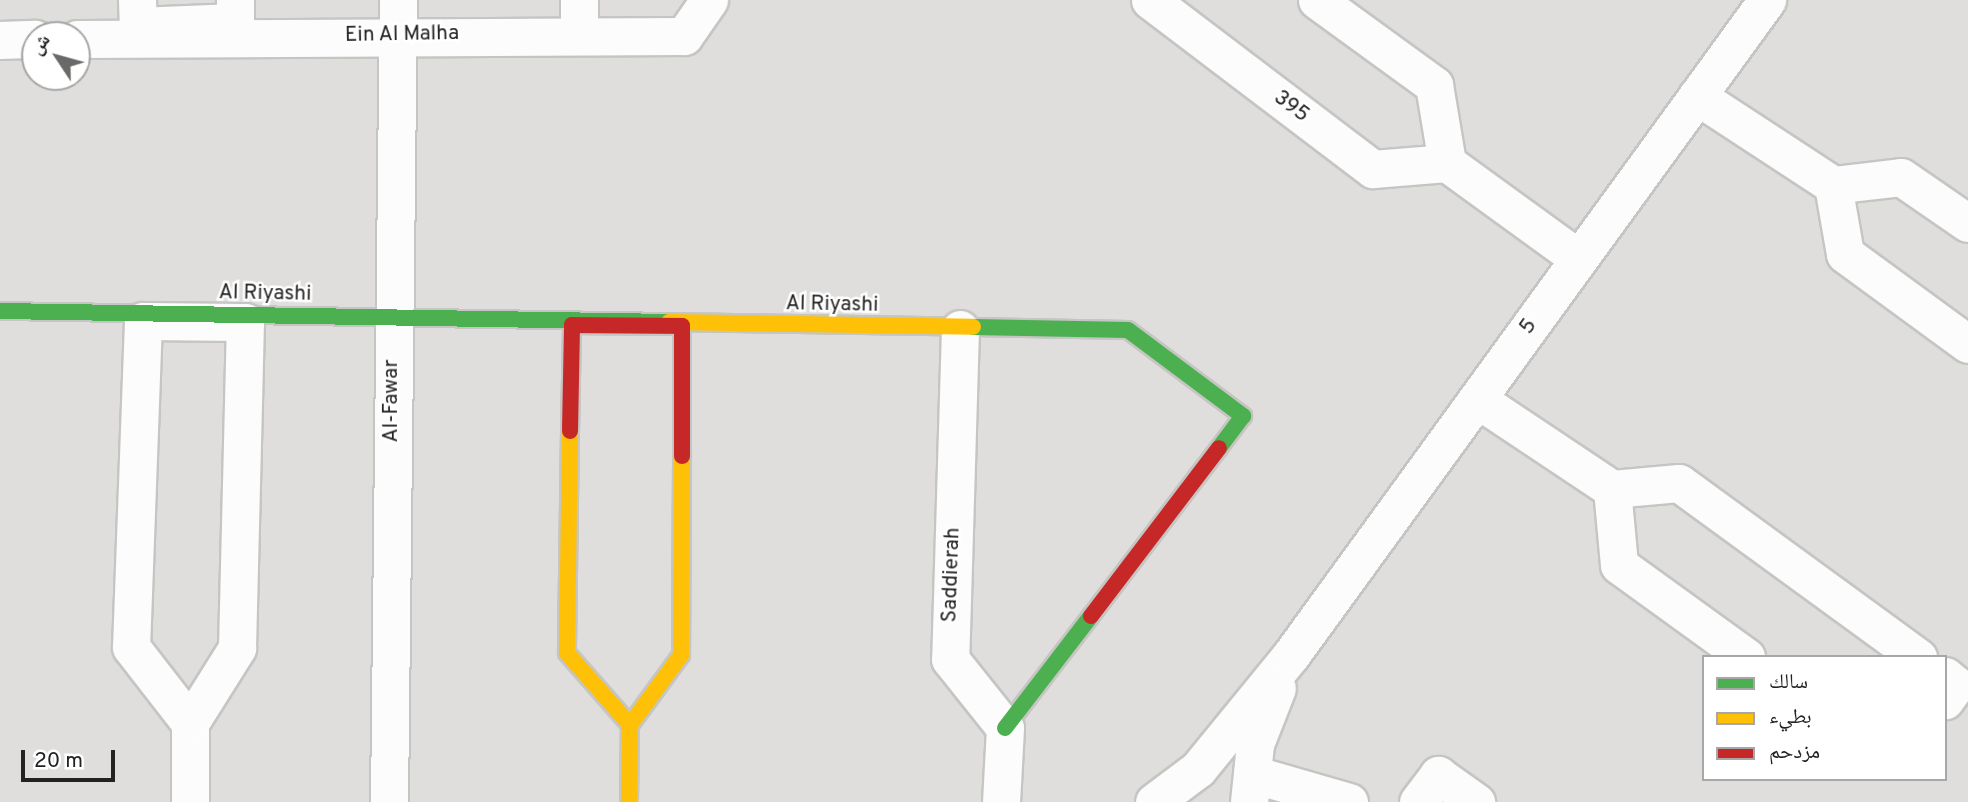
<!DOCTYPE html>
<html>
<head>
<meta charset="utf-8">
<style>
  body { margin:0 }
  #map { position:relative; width:1968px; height:802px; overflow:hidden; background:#efeeeb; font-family:Overpass,"Noto Naskh Arabic",sans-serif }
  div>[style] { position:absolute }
  .residential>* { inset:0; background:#dfdedc }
  .roads { filter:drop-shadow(2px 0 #c5c5c3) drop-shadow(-2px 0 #c5c5c3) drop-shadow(0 2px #c5c5c3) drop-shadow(0 -2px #c5c5c3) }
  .street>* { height:37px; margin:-18.5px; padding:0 18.5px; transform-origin:18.5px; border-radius:18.5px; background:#fdfcfc }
  .fast>* { height:16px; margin:-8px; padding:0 8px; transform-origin:8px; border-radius:8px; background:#4caf50 }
  .slow>* { height:16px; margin:-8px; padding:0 8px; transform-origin:8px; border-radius:8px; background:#ffc107 }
  .jam>* { height:16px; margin:-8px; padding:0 8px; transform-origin:8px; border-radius:8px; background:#c62828 }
  span { translate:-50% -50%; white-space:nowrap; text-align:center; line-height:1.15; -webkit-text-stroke:5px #fff; paint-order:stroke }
  .street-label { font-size:21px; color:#222 }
  .legend { position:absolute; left:1702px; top:655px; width:245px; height:126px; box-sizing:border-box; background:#fff; border:2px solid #a7a7a7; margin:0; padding:9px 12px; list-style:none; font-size:21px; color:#222 }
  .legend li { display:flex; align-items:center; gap:14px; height:35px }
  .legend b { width:35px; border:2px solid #a7a7a7 }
  .north { position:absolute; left:21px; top:21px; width:70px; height:70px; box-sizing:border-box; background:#fff; border:2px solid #a7a7a7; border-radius:50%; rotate:306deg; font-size:19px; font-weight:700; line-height:28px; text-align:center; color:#222 }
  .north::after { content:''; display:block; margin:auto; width:24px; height:32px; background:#6a6968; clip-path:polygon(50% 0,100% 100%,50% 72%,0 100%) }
  .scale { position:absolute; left:21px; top:750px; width:94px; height:32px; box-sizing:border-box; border:4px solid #222; border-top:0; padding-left:9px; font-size:21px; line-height:24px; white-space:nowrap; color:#222; -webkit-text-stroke:5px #fff; paint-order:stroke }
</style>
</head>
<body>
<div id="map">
  <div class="residential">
    <div style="clip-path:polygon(evenodd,0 0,1968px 0,1968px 802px,0 802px,0 0,35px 35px,77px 35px,77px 77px,35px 77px,35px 35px,0 0,1704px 657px,1945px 657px,1945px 779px,1704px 779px,1704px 657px)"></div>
  </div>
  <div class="roads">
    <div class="street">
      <div style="left:137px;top:0;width:26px;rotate:88deg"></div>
      <div style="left:138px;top:26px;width:97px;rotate:-2.4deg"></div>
      <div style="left:235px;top:22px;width:22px;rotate:-90deg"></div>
      <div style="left:579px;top:0;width:33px;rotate:90deg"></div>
      <div style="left:1150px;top:0;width:280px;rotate:37.2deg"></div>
      <div style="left:1373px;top:169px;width:74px;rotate:-4.6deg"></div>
      <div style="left:1447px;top:163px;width:163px;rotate:36deg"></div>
      <div style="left:1317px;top:0;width:145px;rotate:36deg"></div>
      <div style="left:1434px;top:85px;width:79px;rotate:80.5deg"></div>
      <div style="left:77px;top:39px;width:607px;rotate:-0.28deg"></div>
      <div style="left:684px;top:36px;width:44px;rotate:-55.2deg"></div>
      <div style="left:0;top:40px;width:35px;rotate:-2deg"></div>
      <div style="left:1697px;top:96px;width:163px;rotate:33.2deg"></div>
      <div style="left:1833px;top:185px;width:68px;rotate:-6.7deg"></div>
      <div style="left:1901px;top:177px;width:81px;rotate:34.5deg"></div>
      <div style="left:1833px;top:185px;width:70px;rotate:80.1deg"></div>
      <div style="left:1845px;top:254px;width:152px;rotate:36.2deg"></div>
      <div style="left:960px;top:329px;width:330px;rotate:91.7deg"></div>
      <div style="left:950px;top:659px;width:88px;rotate:51.4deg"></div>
      <div style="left:1005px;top:728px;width:74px;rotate:93.1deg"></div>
      <div style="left:1477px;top:399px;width:162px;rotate:33.7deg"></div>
      <div style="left:1612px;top:489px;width:67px;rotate:-5.1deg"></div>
      <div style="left:1679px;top:483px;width:296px;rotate:36.1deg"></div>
      <div style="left:1612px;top:489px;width:76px;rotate:84.7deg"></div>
      <div style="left:1619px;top:565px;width:157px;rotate:35.9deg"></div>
      <div style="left:1945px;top:676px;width:14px;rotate:39deg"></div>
      <div style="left:1956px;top:685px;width:19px;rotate:126deg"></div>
      <div style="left:1252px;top:774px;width:101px;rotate:16.1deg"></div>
      <div style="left:190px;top:802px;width:79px;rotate:-90deg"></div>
      <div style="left:190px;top:723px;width:89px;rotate:-57.9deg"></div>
      <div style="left:237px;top:648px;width:326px;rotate:-88.6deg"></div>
      <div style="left:245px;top:322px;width:102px;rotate:-179.4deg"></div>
      <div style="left:143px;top:321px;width:326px;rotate:92.1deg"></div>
      <div style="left:131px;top:647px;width:96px;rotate:52.2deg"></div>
      <div style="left:389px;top:802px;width:802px;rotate:-89.36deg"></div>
      <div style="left:1154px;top:802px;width:55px;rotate:-36.9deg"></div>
      <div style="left:1198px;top:769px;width:147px;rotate:-50.8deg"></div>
      <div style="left:1291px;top:655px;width:810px;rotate:-53.99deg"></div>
      <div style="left:1249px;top:802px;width:58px;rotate:-84.1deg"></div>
      <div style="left:1255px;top:744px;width:60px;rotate:-68.6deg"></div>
      <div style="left:1418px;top:802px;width:34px;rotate:-53deg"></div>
      <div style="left:1438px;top:775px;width:47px;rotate:35.4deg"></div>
    </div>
    <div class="fast">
      <div style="left:0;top:311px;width:669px;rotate:0.94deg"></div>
      <div style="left:973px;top:327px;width:155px;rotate:1.1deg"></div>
      <div style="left:1128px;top:330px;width:144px;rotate:36.8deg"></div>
      <div style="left:1243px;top:416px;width:40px;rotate:127deg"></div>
      <div style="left:1005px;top:728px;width:141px;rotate:-52.5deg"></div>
    </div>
    <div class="slow">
      <div style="left:669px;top:322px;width:304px;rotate:0.9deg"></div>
      <div style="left:570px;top:431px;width:222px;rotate:90.8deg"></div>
      <div style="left:567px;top:653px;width:96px;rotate:48.8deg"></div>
      <div style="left:629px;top:802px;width:77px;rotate:-89.3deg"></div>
      <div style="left:630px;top:725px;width:87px;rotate:-53.9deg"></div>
      <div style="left:681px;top:655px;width:199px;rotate:-89.7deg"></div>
    </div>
    <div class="jam">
      <div style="left:570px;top:431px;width:106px;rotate:-88.9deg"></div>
      <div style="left:572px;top:325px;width:110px;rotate:0.5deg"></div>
      <div style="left:682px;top:326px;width:130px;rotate:90deg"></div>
      <div style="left:1091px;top:616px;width:211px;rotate:-52.7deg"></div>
    </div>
  </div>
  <div class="street-label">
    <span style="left:402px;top:35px;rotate:-1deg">Ein Al Malha</span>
    <span style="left:1291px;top:107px;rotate:37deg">395</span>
    <span style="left:265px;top:294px;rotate:1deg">Al Riyashi</span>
    <span style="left:832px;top:305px;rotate:1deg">Al Riyashi</span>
    <span style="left:1529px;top:327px;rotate:-54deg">5</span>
    <span style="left:392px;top:401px;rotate:-90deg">Al-Fawar</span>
    <span style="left:952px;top:575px;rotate:-88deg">Saddierah</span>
  </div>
  <ul class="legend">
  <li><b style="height:9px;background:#4caf50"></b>سالك</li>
  <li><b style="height:9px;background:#ffc107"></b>بطيء</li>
  <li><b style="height:9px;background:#c62828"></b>مزدحم</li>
  </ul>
  <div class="north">ش</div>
  <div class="scale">20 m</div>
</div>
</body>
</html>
